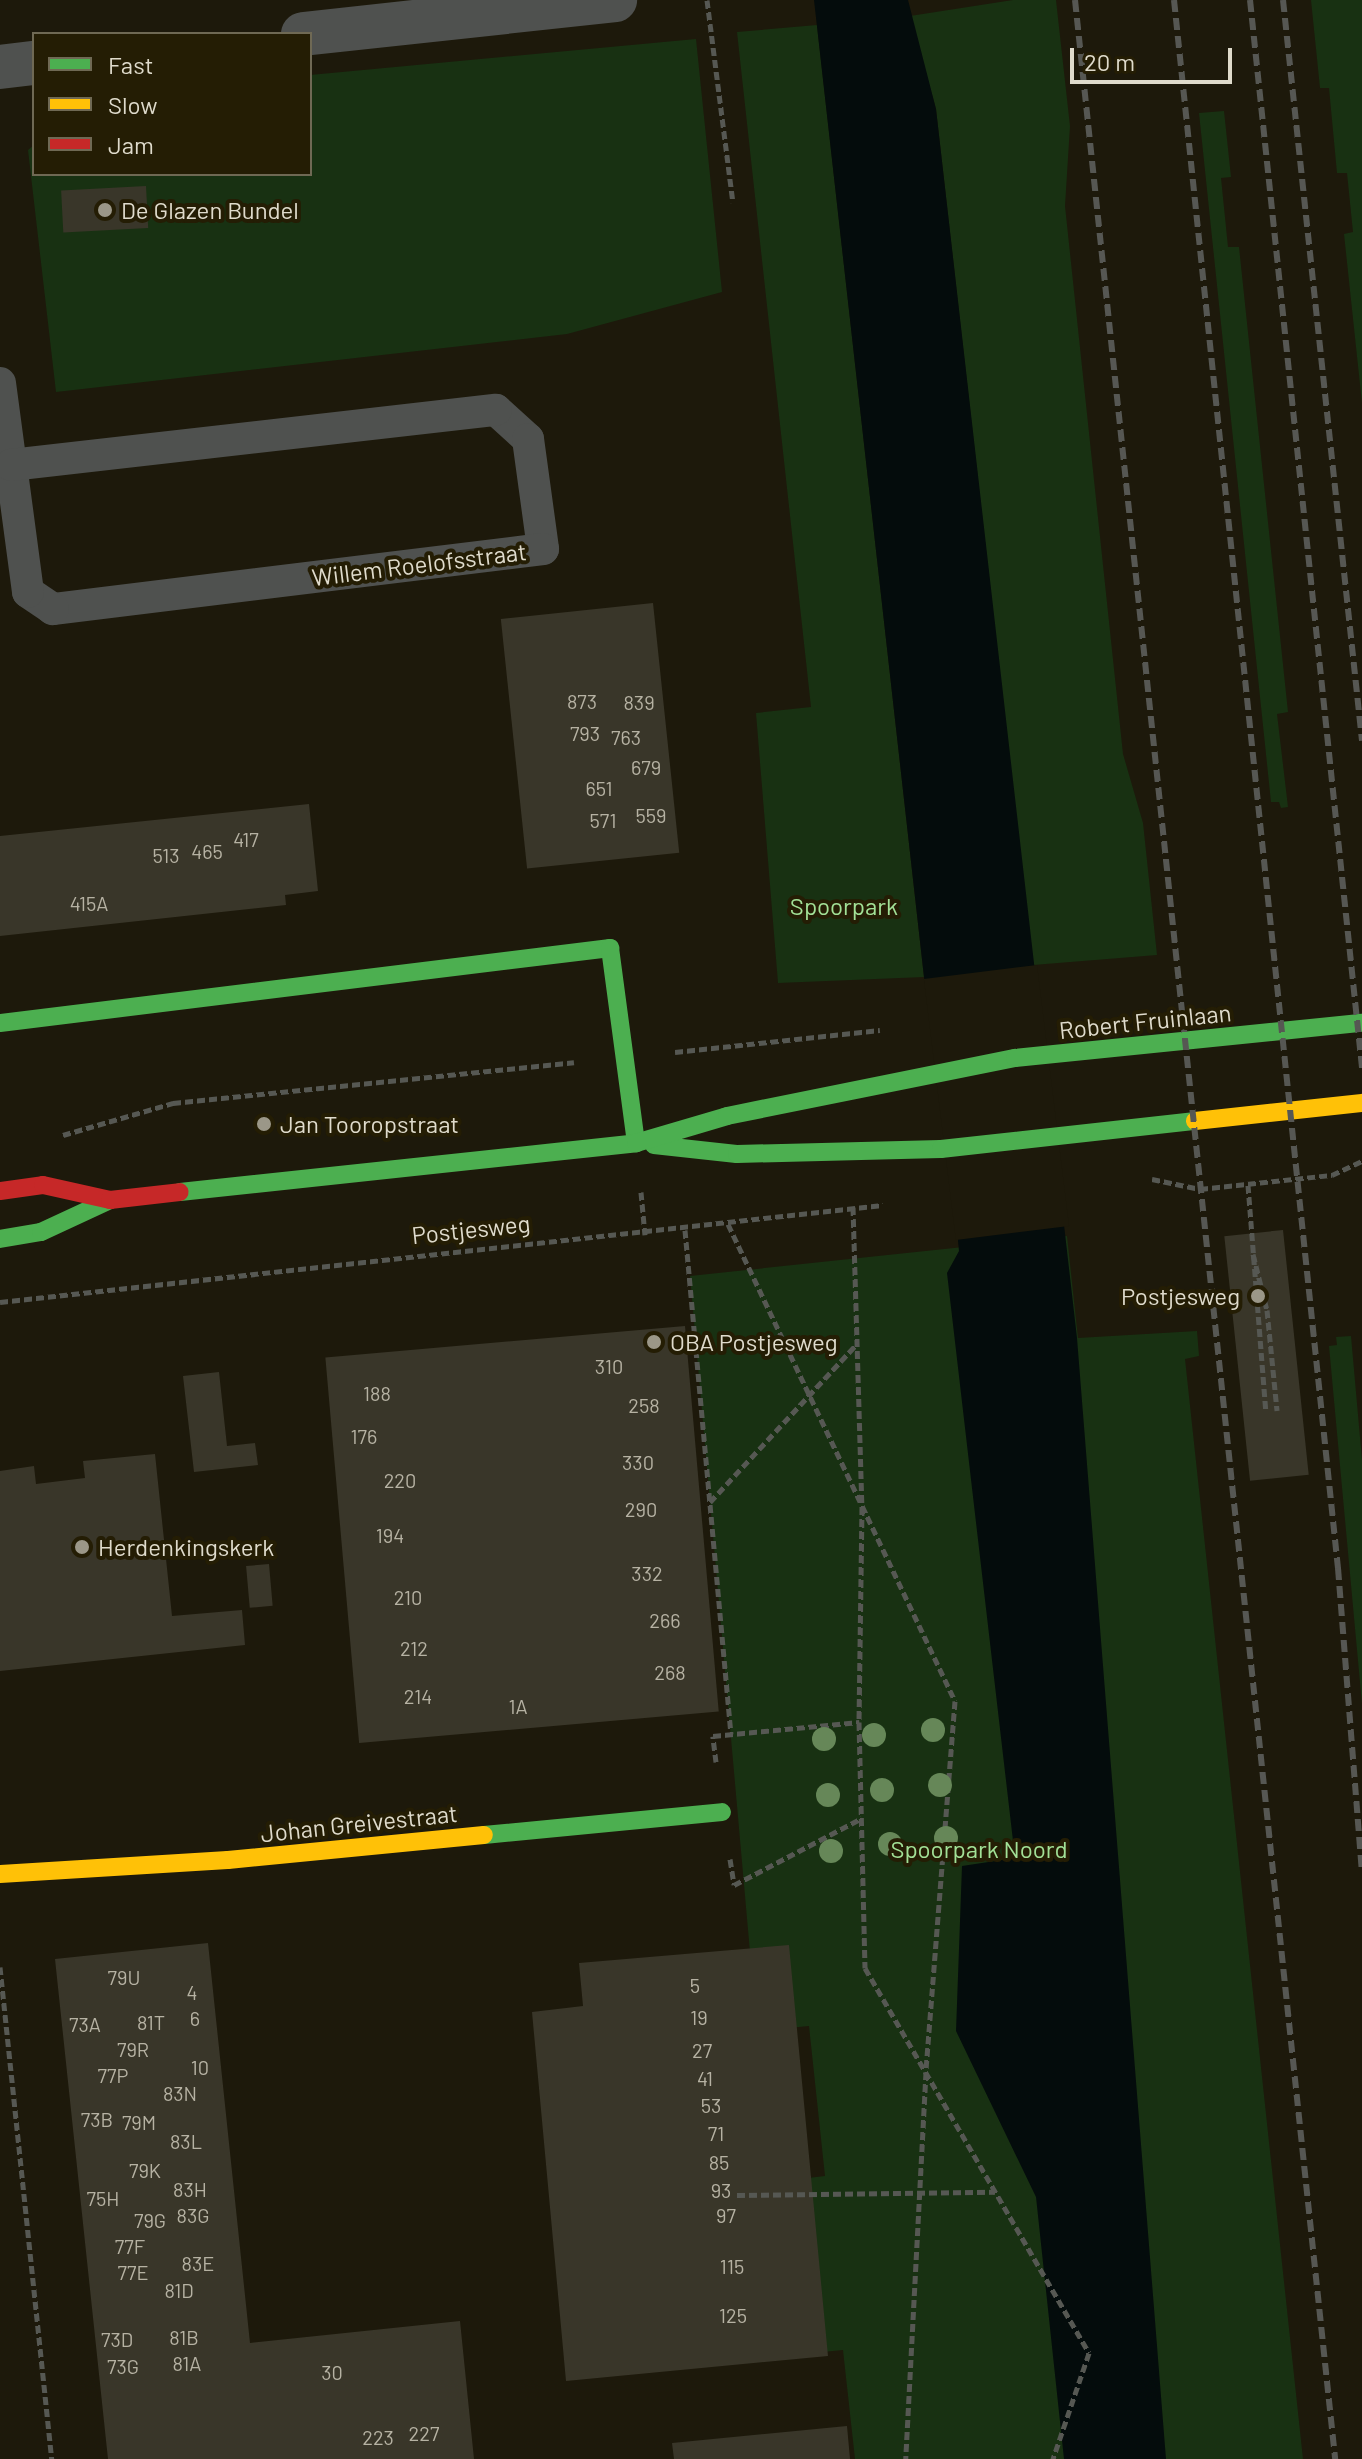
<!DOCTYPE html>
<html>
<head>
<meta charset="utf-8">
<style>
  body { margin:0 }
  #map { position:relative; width:1362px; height:2459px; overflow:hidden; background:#1d190b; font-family:Barlow,sans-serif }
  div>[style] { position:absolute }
  .green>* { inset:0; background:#183112 }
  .water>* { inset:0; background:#040c0c }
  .pier>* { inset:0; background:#1d190b; transform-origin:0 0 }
  .building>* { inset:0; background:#393629; transform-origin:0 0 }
  .path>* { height:5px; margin-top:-2.5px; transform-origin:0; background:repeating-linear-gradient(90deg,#565853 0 8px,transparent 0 12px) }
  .lane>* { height:32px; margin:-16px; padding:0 16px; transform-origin:16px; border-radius:16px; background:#4f514f }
  .street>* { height:44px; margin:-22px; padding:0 22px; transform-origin:22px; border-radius:22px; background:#4f514f }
  .fast>* { height:18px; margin:-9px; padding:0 9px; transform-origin:9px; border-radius:9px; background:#4caf50 }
  .slow>* { height:18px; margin:-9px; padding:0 9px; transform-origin:9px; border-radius:9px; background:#ffc107 }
  .jam>* { height:18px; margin:-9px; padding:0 9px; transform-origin:9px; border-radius:9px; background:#c62828 }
  .rail>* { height:6px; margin-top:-3px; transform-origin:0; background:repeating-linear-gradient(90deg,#565753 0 12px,transparent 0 18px) }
  .trees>* { width:24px; height:24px; margin:-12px; border-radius:50%; background:#668758 }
  .dots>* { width:22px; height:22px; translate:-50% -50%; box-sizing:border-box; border:4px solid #241d04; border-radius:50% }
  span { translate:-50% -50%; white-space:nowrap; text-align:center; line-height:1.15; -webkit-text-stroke:8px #241d04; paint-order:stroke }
  .number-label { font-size:20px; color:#b6b2a3 }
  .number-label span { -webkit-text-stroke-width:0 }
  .poi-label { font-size:24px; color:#dfdbcc }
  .left { translate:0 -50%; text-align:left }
  .right { translate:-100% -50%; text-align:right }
  .street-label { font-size:24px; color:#dfdbcc }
  .park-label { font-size:24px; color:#a2e197 }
  .legend { position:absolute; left:32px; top:32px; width:280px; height:144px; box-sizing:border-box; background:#241d04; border:2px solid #6f6954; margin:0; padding:10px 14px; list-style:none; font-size:24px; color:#dfdbcc }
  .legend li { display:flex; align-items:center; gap:16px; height:40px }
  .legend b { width:40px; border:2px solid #6f6954 }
  .scale { position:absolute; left:1070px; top:48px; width:162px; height:36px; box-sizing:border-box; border:4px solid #dfdbcc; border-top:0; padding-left:10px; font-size:24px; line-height:28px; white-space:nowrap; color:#dfdbcc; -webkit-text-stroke:6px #241d04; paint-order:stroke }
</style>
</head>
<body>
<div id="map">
  <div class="green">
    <div style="clip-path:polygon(1013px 0,1056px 0,1070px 126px,1065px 206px,1123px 754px,1143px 823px,1157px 955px,1033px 965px,936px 109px,910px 16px)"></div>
    <div style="clip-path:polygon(1311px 0,1362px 0,1362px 403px,1344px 234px,1353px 232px,1347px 173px,1337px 173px,1329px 88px,1320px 88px)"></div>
    <div style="clip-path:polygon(817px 25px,924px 977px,778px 983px,756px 713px,811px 707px,737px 32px)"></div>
    <div style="clip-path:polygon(696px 39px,722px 292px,567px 334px,56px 392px,28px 150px,34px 145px,34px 174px,310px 174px,310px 75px)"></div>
    <div style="clip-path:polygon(1224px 111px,1231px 177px,1221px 178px,1228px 247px,1239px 247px,1288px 712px,1277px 714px,1288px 807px,1281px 808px,1279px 802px,1271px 802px,1199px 113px)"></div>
    <div style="clip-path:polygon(1067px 1236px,1078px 1338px,1197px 1331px,1199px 1356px,1185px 1359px,1303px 2459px,855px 2459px,843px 2350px,792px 2355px,774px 2182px,825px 2176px,809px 2026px,757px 2031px,690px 1276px)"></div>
    <div style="clip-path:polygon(1351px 1336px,1362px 1460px,1362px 1704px,1329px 1346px,1337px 1345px,1336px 1337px)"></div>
  </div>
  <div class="water">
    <div style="clip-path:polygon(814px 0,908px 0,936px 109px,1077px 1338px,1166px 2459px,1064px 2459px,1036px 2197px,956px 2031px,962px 1866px,1015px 1858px,947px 1273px,959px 1251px,949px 1150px,924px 977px)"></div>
  </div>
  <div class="pier">
    <div style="left:1037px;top:965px;width:263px;height:114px;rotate:83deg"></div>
  </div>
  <div class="building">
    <div style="left:146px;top:186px;width:42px;height:85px;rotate:87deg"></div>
    <div style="left:653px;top:603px;width:251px;height:153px;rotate:84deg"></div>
    <div style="clip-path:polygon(309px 804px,318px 891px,285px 895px,286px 905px,0 936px,0 836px)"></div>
    <div style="left:1283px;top:1230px;width:246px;height:59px;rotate:84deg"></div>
    <div style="left:685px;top:1326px;width:387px;height:361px;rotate:85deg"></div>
    <div style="clip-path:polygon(219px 1372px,227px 1446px,255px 1443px,258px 1465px,194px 1472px,183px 1376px)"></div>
    <div style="clip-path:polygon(155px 1454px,172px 1616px,242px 1610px,245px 1645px,0 1671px,0 1471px,34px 1466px,36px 1484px,85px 1478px,83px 1461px)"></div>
    <div style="left:269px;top:1564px;width:42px;height:23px;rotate:85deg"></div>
    <div style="clip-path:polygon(208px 1943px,250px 2343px,460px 2321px,474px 2459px,108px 2459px,55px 1959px)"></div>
    <div style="clip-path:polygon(789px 1945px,828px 2356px,566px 2381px,532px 2012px,583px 2006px,579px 1963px)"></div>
    <div style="clip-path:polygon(847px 2426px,850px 2459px,674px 2459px,672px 2443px)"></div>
  </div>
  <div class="path">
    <div style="left:707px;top:0;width:204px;rotate:82.7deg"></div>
    <div style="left:675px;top:1052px;width:206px;rotate:-6.1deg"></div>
    <div style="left:63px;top:1135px;width:115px;rotate:-16.2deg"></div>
    <div style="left:173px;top:1103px;width:403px;rotate:-5.8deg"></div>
    <div style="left:1152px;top:1179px;width:49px;rotate:11.8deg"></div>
    <div style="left:1200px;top:1189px;width:133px;rotate:-6.1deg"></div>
    <div style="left:1332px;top:1175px;width:33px;rotate:-25deg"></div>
    <div style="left:1248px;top:1185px;width:228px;rotate:85.5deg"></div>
    <div style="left:641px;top:1192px;width:43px;rotate:84.7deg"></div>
    <div style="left:853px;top:1207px;width:300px;rotate:88.3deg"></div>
    <div style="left:862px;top:1507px;width:215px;rotate:90.8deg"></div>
    <div style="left:859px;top:1722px;width:246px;rotate:88.6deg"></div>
    <div style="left:865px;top:1968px;width:445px;rotate:59.8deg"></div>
    <div style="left:1089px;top:2353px;width:112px;rotate:108.8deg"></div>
    <div style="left:728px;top:1224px;width:528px;rotate:64.55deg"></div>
    <div style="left:955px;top:1701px;width:372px;rotate:94.5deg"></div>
    <div style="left:926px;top:2072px;width:388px;rotate:93deg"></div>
    <div style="left:685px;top:1230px;width:506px;rotate:84.79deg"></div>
    <div style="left:1253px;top:1254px;width:58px;rotate:76deg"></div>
    <div style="left:1267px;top:1310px;width:101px;rotate:84.3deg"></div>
    <div style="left:0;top:1302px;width:888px;rotate:-6.27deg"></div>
    <div style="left:710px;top:1502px;width:216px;rotate:-47.1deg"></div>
    <div style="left:716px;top:1762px;width:26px;rotate:-97deg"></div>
    <div style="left:713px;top:1736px;width:147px;rotate:-5.5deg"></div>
    <div style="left:730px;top:1859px;width:26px;rotate:81deg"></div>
    <div style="left:734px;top:1885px;width:144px;rotate:-27.6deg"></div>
    <div style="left:0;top:1967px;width:495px;rotate:84deg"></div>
    <div style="left:737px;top:2195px;width:258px;rotate:-0.7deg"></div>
  </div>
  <div class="lane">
    <div style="left:0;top:383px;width:83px;rotate:82.4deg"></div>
    <div style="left:496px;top:410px;width:43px;rotate:42.2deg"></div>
    <div style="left:528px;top:439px;width:111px;rotate:82.2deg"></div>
    <div style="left:543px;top:549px;width:494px;rotate:173deg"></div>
    <div style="left:53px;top:609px;width:30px;rotate:-146deg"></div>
    <div style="left:28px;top:592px;width:128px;rotate:-97.6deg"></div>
    <div style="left:11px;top:465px;width:488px;rotate:-6.5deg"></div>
  </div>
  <div class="street">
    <div style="left:303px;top:34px;width:314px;rotate:-6.2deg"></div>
    <div style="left:0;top:67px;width:34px;rotate:-7deg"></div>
  </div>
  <div class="fast">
    <div style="left:0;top:1023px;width:615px;rotate:-7.01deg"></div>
    <div style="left:610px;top:948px;width:197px;rotate:82.4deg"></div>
    <div style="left:654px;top:1145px;width:83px;rotate:6.2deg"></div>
    <div style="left:737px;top:1154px;width:204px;rotate:-1.4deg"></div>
    <div style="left:941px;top:1149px;width:256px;rotate:-6.3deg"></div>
    <div style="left:180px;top:1192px;width:459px;rotate:-6.1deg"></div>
    <div style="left:636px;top:1143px;width:95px;rotate:-16.5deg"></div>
    <div style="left:727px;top:1116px;width:294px;rotate:-11.4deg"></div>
    <div style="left:1015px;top:1058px;width:349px;rotate:-5.8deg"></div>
    <div style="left:0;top:1239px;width:42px;rotate:-9.7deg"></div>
    <div style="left:41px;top:1232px;width:76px;rotate:-24.9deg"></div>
    <div style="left:484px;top:1835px;width:239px;rotate:-5.5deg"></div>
  </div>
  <div class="slow">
    <div style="left:1195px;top:1121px;width:168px;rotate:-6.2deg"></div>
    <div style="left:0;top:1874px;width:228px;rotate:-3.5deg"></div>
    <div style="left:228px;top:1860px;width:257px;rotate:-5.6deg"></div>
  </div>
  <div class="jam">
    <div style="left:0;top:1191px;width:43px;rotate:-7.9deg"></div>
    <div style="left:43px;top:1185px;width:69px;rotate:12.6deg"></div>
    <div style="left:110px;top:1200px;width:70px;rotate:-6.5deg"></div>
  </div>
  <div class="rail">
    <div style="left:1075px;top:0;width:2473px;rotate:83.96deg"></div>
    <div style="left:1174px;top:0;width:1577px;rotate:84.03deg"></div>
    <div style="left:1338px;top:1568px;width:303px;rotate:85.5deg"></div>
    <div style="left:1250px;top:0;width:1074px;rotate:84.01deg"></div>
    <div style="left:1283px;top:0;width:745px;rotate:83.91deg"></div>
  </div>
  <div class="trees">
    <div style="left:933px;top:1730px"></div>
    <div style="left:874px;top:1735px"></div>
    <div style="left:824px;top:1739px"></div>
    <div style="left:940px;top:1785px"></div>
    <div style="left:882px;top:1790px"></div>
    <div style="left:828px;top:1795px"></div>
    <div style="left:946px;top:1838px"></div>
    <div style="left:890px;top:1844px"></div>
    <div style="left:831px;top:1851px"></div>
  </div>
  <div class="dots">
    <div style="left:105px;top:210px;background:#9b9788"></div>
    <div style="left:264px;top:1124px;background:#9b9788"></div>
    <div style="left:1258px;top:1296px;background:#9b9788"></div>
    <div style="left:654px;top:1342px;background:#9b9788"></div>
    <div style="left:82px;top:1547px;background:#9b9788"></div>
  </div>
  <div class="number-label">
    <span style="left:582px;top:701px">873</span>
    <span style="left:639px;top:702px">839</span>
    <span style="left:585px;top:733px">793</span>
    <span style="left:626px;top:737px">763</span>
    <span style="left:646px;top:767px">679</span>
    <span style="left:599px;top:788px">651</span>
    <span style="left:651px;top:815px">559</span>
    <span style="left:603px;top:820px">571</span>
    <span style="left:246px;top:839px">417</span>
    <span style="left:207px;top:851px">465</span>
    <span style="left:166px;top:855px">513</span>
    <span style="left:89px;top:903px">415A</span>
    <span style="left:609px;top:1366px">310</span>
    <span style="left:377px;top:1393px">188</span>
    <span style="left:644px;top:1405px">258</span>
    <span style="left:364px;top:1436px">176</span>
    <span style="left:638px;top:1462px">330</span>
    <span style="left:400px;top:1480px">220</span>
    <span style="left:641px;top:1509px">290</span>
    <span style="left:390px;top:1535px">194</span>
    <span style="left:647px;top:1573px">332</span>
    <span style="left:408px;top:1597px">210</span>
    <span style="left:665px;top:1620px">266</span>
    <span style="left:414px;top:1648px">212</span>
    <span style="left:670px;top:1672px">268</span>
    <span style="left:418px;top:1696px">214</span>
    <span style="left:518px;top:1706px">1A</span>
    <span style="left:124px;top:1977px">79U</span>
    <span style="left:695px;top:1985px">5</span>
    <span style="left:192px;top:1992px">4</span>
    <span style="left:699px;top:2017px">19</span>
    <span style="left:195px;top:2018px">6</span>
    <span style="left:151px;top:2022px">81T</span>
    <span style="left:85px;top:2024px">73A</span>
    <span style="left:133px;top:2049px">79R</span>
    <span style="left:702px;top:2050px">27</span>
    <span style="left:200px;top:2067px">10</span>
    <span style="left:113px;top:2075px">77P</span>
    <span style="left:705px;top:2078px">41</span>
    <span style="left:180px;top:2093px">83N</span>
    <span style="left:711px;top:2105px">53</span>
    <span style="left:97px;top:2119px">73B</span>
    <span style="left:139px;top:2122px">79M</span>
    <span style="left:716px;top:2133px">71</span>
    <span style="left:186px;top:2141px">83L</span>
    <span style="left:719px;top:2162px">85</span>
    <span style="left:145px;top:2170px">79K</span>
    <span style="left:190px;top:2189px">83H</span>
    <span style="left:721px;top:2190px">93</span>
    <span style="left:103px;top:2198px">75H</span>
    <span style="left:193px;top:2215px">83G</span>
    <span style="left:726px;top:2215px">97</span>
    <span style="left:150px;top:2220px">79G</span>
    <span style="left:130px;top:2246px">77F</span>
    <span style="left:198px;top:2263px">83E</span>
    <span style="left:732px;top:2266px">115</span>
    <span style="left:133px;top:2272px">77E</span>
    <span style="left:179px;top:2290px">81D</span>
    <span style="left:733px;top:2315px">125</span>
    <span style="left:184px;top:2337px">81B</span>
    <span style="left:117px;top:2339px">73D</span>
    <span style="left:187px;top:2363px">81A</span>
    <span style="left:123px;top:2366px">73G</span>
    <span style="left:332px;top:2372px">30</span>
    <span style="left:424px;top:2433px">227</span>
    <span style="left:378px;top:2437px">223</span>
  </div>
  <div class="poi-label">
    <span class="left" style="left:121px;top:210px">De Glazen Bundel</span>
    <span class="left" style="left:280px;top:1124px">Jan Tooropstraat</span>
    <span class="right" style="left:1240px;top:1296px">Postjesweg</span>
    <span class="left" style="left:670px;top:1342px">OBA Postjesweg</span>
    <span class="left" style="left:98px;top:1547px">Herdenkingskerk</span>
  </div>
  <div class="street-label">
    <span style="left:419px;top:564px;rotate:-7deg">Willem Roelofsstraat</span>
    <span style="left:1145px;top:1021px;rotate:-6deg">Robert Fruinlaan</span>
    <span style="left:471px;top:1229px;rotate:-6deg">Postjesweg</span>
    <span style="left:359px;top:1823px;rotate:-6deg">Johan Greivestraat</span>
  </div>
  <div class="park-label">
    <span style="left:844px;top:906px">Spoorpark</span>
    <span style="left:979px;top:1849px">Spoorpark Noord</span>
  </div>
  <ul class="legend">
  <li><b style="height:10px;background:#4caf50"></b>Fast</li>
  <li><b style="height:10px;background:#ffc107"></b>Slow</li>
  <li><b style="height:10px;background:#c62828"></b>Jam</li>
  </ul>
  <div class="scale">20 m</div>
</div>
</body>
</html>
